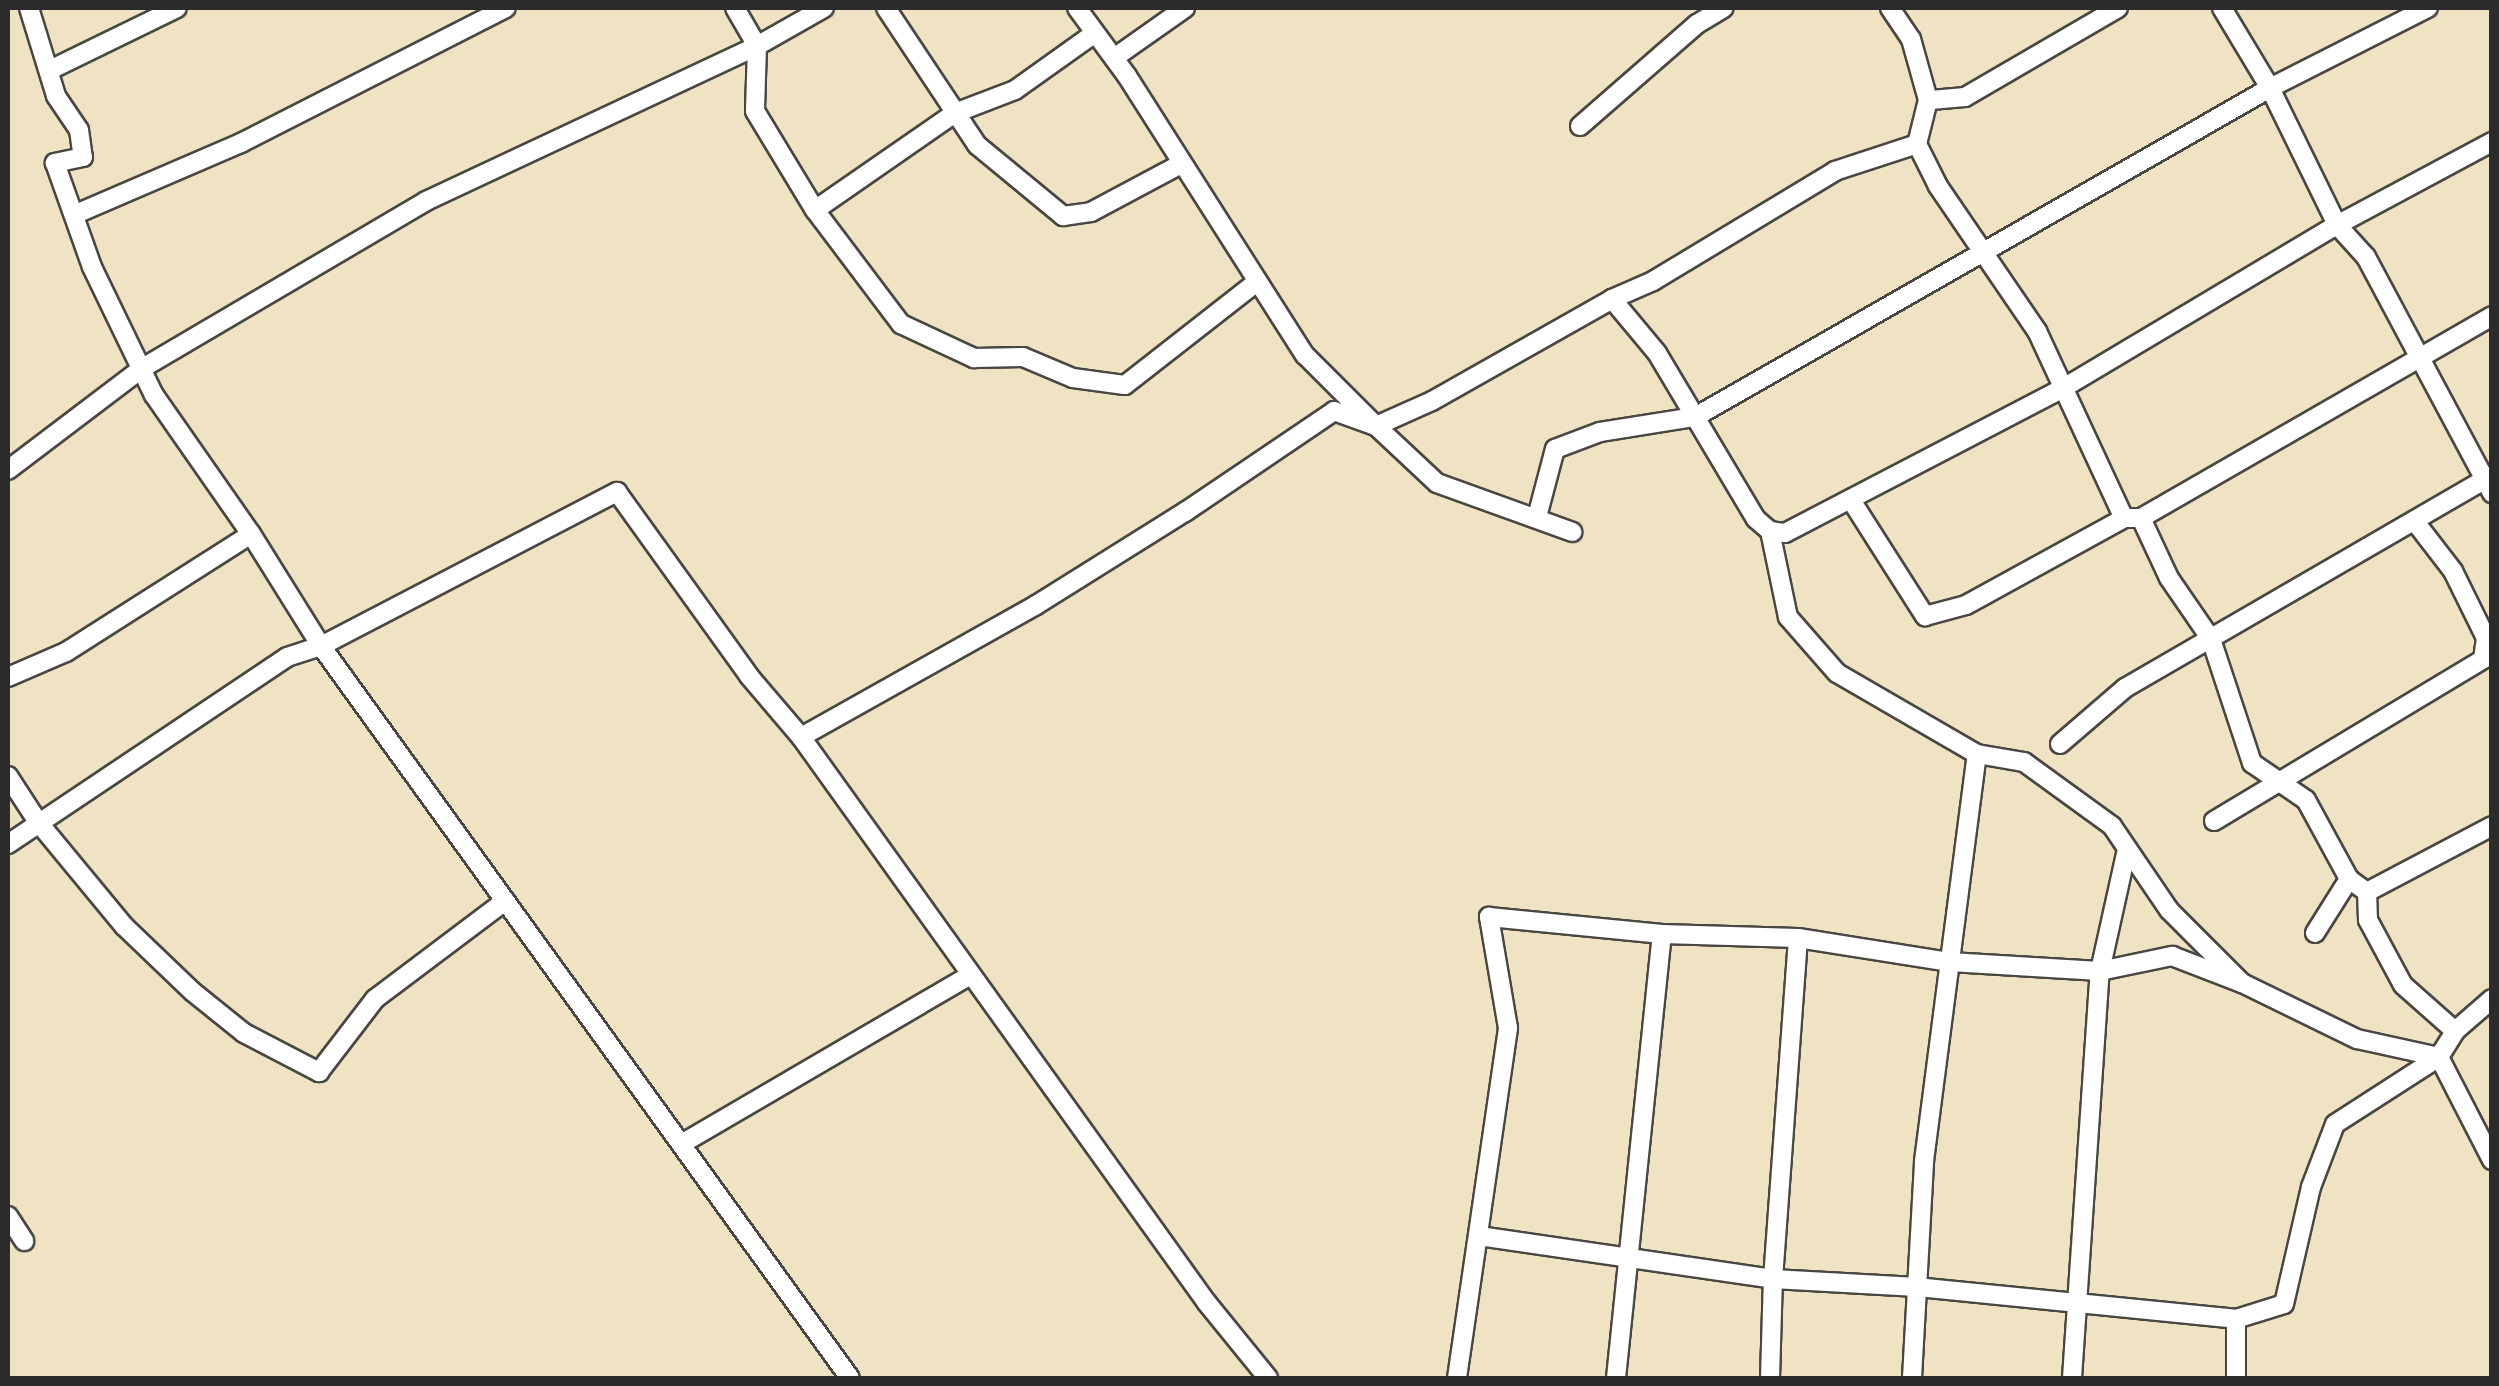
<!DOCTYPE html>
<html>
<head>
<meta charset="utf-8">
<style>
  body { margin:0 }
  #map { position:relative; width:2499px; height:1386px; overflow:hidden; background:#f0e3c3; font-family:Pangolin,sans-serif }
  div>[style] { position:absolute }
  .roads { filter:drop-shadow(2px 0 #494742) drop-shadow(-2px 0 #494742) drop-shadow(0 2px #494742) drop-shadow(0 -2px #494742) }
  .minor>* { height:18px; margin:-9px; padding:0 9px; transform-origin:9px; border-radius:9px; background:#fff }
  span { translate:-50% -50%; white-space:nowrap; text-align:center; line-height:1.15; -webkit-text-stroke:9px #fcf5e5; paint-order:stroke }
  .frame { position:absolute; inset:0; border:10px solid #2b2b2b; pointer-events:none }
</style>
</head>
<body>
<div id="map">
  <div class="roads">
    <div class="minor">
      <div style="left:29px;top:8px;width:92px;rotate:72.9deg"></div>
      <div style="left:56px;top:96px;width:41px;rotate:55.9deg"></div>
      <div style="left:79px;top:130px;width:27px;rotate:82deg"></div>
      <div style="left:83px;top:157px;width:29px;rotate:168deg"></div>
      <div style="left:55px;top:163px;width:110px;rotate:70.4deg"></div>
      <div style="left:92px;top:267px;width:142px;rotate:64.2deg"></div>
      <div style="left:154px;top:395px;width:169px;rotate:55.1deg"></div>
      <div style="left:251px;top:534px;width:132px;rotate:58deg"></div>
      <div style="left:321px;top:646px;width:903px;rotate:54.15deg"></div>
      <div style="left:735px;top:8px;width:44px;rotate:59.9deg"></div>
      <div style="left:757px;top:46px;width:65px;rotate:91.8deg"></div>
      <div style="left:755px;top:111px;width:116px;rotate:58.8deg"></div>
      <div style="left:815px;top:210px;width:143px;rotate:53deg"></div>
      <div style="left:901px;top:324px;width:81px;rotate:25deg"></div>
      <div style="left:974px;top:358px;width:49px;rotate:-1.2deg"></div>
      <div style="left:1023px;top:357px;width:54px;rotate:22.8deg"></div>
      <div style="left:1073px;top:378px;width:52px;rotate:7.7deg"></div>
      <div style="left:1125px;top:385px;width:167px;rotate:-38deg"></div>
      <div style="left:886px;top:8px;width:164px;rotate:56.4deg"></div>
      <div style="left:977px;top:145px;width:112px;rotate:39.5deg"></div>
      <div style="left:1063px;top:216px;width:28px;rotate:-8deg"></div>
      <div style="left:1091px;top:212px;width:102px;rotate:-28.1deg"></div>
      <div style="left:1077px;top:8px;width:84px;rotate:53.7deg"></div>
      <div style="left:1127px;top:76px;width:331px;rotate:57.5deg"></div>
      <div style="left:1305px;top:355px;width:100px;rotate:45deg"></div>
      <div style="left:1376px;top:426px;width:61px;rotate:-24.1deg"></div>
      <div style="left:1432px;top:401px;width:207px;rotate:-29.5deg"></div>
      <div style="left:1612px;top:299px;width:45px;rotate:-23.7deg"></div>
      <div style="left:1653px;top:281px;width:213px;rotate:-31.1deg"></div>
      <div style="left:1835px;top:171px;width:86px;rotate:-18.2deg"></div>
      <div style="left:1890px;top:8px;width:37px;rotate:56deg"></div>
      <div style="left:1911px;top:39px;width:63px;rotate:74.4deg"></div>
      <div style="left:2118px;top:8px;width:177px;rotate:149.8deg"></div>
      <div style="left:1965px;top:97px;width:37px;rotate:175deg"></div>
      <div style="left:1928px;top:100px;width:45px;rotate:104deg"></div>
      <div style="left:1917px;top:144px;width:47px;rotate:63.4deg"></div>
      <div style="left:1938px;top:186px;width:176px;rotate:55.7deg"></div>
      <div style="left:2037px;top:331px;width:206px;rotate:65.1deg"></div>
      <div style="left:2124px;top:518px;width:17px"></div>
      <div style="left:2141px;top:518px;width:66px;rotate:65deg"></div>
      <div style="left:2169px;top:578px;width:74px;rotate:55.5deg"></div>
      <div style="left:2211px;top:639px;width:131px;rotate:71.7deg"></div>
      <div style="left:2252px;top:763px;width:65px;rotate:34.4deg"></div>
      <div style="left:2306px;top:800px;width:90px;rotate:61.4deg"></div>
      <div style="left:2349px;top:879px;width:22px;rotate:36deg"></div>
      <div style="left:2222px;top:8px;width:93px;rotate:59deg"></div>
      <div style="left:2270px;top:88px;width:153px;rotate:63.9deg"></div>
      <div style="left:2337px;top:225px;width:43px;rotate:47.8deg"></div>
      <div style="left:2366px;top:257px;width:268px;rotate:61.9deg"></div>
      <div style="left:1114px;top:58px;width:87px;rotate:-35.2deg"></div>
      <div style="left:50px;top:70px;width:141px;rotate:-26deg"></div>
      <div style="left:1580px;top:126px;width:155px;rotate:-41.1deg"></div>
      <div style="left:1697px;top:24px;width:31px;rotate:-31deg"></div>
      <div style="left:815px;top:210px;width:170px;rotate:-34.7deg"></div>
      <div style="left:955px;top:113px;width:64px;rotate:-21deg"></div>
      <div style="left:1015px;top:90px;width:98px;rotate:-35.5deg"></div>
      <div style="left:76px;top:214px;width:180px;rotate:-23.3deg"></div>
      <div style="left:241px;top:143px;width:297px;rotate:-27deg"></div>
      <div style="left:1612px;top:299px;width:70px;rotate:50.2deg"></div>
      <div style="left:1657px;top:353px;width:193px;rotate:59.2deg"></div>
      <div style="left:1756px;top:519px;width:18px;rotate:41deg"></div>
      <div style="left:1770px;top:531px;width:15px;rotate:8deg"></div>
      <div style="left:1785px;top:533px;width:316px;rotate:-27.5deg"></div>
      <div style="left:2065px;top:387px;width:317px;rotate:-30.8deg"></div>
      <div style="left:2337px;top:225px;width:176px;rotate:-28.2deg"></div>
      <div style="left:8px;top:470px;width:167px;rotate:-37.2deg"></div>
      <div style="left:141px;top:369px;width:331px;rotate:-30.5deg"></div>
      <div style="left:426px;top:201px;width:365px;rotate:-25.1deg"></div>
      <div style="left:757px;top:46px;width:77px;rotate:-29.6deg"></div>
      <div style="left:1851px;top:500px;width:138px;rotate:57.5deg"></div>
      <div style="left:1925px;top:616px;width:42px;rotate:-15deg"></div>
      <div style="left:1966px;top:605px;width:180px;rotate:-28.8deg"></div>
      <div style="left:1537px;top:517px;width:70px;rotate:-75.2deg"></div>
      <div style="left:1555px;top:449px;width:48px;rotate:-20.7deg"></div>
      <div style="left:1600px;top:432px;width:96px;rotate:-9deg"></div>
      <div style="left:1695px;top:417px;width:662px;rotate:-29.78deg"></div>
      <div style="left:2270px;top:88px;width:177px;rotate:-26.9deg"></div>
      <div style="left:2141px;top:518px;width:405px;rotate:-29.9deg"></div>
      <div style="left:2416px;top:523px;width:61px;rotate:52.4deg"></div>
      <div style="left:2453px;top:571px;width:75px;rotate:63.8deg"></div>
      <div style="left:2486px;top:638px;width:21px;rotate:98deg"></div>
      <div style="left:1770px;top:531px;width:88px;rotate:78.2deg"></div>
      <div style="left:1788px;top:617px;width:74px;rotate:48.8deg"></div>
      <div style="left:1837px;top:673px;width:162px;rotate:30.1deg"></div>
      <div style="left:1977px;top:754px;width:48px;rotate:9.7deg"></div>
      <div style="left:2024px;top:762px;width:109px;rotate:36deg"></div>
      <div style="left:2112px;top:826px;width:102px;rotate:55.8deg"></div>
      <div style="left:2169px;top:910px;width:103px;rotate:45deg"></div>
      <div style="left:2242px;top:983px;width:128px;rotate:26deg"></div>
      <div style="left:2357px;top:1039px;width:84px;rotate:12.4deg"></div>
      <div style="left:2439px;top:1057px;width:116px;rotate:62.8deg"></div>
      <div style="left:8px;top:677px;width:63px;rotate:-23.3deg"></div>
      <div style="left:66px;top:652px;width:219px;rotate:-32.5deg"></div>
      <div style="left:801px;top:737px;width:697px;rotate:54.35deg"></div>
      <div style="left:1207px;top:1303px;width:97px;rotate:50.9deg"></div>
      <div style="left:2060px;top:744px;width:86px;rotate:-40.7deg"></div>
      <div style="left:2125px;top:688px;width:423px;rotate:-30.1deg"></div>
      <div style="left:8px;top:776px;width:55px;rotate:56.9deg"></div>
      <div style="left:38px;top:822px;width:135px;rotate:50.4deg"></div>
      <div style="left:124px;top:926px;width:95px;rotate:43.7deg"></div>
      <div style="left:193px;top:992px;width:65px;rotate:38.8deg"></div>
      <div style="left:244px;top:1033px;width:85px;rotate:27.5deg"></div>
      <div style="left:319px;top:1072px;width:92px;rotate:-52.5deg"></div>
      <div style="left:375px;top:999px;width:163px;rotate:-37deg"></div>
      <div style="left:2214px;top:821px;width:324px;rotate:-31deg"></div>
      <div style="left:8px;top:844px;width:336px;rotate:-33.8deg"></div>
      <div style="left:287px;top:657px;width:36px;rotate:-18deg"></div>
      <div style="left:321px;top:646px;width:334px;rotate:-27.5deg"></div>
      <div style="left:617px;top:492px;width:226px;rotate:54.3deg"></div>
      <div style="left:749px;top:676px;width:80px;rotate:49.6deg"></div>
      <div style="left:801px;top:737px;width:270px;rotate:-29.3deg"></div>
      <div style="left:1036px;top:605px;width:176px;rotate:-32deg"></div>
      <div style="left:1185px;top:512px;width:180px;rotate:-34.1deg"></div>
      <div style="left:1334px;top:411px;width:45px;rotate:19.7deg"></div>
      <div style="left:1376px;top:426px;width:83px;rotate:43.1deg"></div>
      <div style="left:1437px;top:483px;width:144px;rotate:19.9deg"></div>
      <div style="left:2315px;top:933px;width:64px;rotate:-57.8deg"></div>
      <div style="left:2455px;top:1031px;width:69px;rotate:-138.5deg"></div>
      <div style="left:2403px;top:985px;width:74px;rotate:-118.3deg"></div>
      <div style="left:2368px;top:920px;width:28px;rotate:-92deg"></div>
      <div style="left:2367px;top:892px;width:141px;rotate:-27.8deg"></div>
      <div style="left:683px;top:1143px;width:333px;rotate:-30.3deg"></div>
      <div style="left:8px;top:1216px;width:30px;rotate:57deg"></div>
      <div style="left:1479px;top:1236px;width:297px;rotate:8.3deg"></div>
      <div style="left:1773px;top:1279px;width:144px;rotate:3.2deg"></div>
      <div style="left:1917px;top:1287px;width:321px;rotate:5.7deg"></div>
      <div style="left:1457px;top:1378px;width:354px;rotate:-81.7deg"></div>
      <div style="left:1508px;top:1028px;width:113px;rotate:-99.7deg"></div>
      <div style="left:1489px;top:917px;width:174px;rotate:5.6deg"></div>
      <div style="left:1662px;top:934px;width:136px;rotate:1.7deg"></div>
      <div style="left:1798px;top:938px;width:154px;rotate:9deg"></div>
      <div style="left:1950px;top:962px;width:150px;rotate:3.4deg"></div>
      <div style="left:2100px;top:971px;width:74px;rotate:-11.8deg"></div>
      <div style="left:2172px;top:956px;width:75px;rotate:21.1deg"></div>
      <div style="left:1616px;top:1378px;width:446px;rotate:-84.1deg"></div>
      <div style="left:1770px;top:1378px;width:99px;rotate:-88.3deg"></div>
      <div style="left:1773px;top:1279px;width:342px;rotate:-85.8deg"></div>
      <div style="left:1912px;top:1378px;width:217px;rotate:-86.8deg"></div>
      <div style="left:1924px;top:1161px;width:410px;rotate:-82.6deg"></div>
      <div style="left:2072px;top:1378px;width:408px;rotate:-86.1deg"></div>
      <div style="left:2100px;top:971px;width:125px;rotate:-77.5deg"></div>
      <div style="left:2236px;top:1378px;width:59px;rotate:-90deg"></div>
      <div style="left:2236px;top:1319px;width:50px;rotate:-17.4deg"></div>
      <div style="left:2284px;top:1304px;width:120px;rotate:-77deg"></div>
      <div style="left:2311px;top:1187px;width:67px;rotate:-69.1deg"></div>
      <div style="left:2335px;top:1124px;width:124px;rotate:-32.8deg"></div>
      <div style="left:2439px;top:1057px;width:31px;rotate:-58deg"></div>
      <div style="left:2455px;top:1031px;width:49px;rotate:-40.9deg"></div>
    </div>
  </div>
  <div class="frame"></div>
</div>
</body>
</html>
